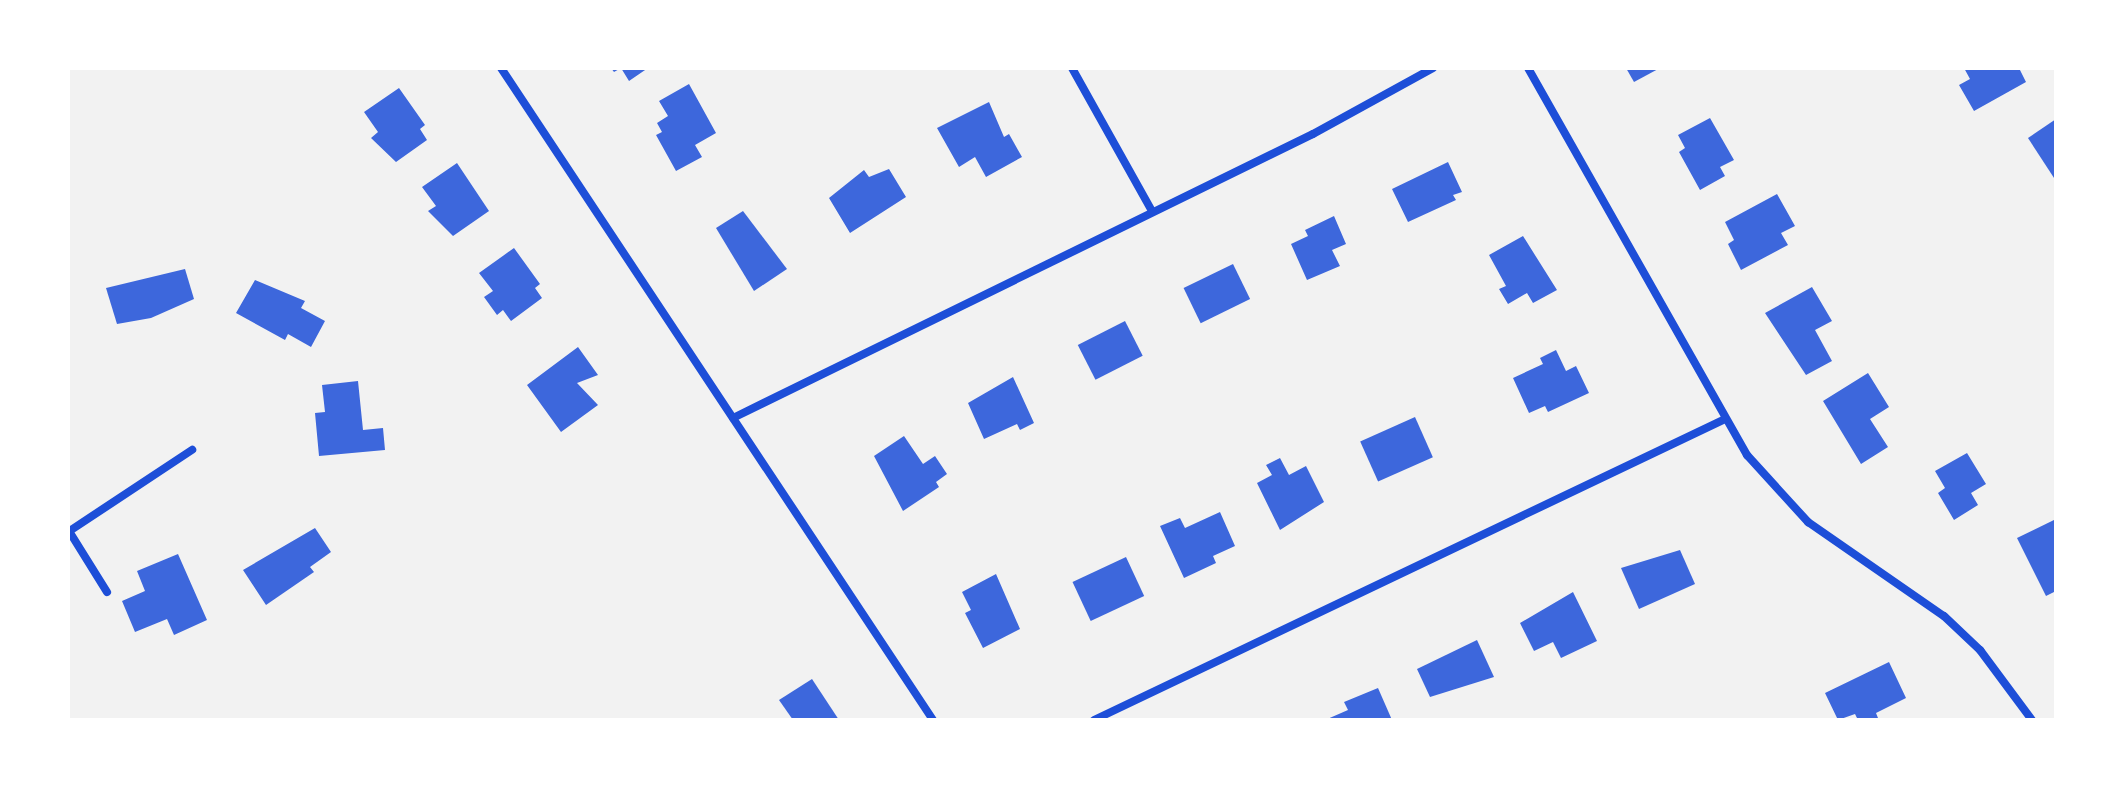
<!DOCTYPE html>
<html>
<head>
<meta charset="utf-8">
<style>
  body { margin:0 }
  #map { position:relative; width:2124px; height:788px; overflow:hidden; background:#f2f2f2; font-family:"DM Sans",sans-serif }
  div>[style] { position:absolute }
  .building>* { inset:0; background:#3d67dc; transform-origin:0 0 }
  .minor>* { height:8px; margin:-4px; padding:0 4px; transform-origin:4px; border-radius:4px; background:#1d4ed8 }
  span { translate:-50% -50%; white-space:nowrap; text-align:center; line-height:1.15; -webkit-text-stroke:8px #fff; paint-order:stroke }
  .frame { position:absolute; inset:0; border:70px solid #fff; pointer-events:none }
</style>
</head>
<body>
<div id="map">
  <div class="building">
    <div style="clip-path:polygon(611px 68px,648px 68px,629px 81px,621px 68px,614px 72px)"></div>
    <div style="clip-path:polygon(1626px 68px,1660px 68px,1634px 82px)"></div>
    <div style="clip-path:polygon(1964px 68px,2019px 68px,2026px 82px,1974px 111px,1959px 85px,1970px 79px)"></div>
    <div style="clip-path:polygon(689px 84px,716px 133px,695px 145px,702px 157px,676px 171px,656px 135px,662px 132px,657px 123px,668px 116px,659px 101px)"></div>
    <div style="clip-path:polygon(399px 88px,425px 125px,420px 129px,427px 140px,396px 162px,371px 138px,378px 132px,364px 112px)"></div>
    <div style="clip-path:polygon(989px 102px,1004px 137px,1009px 134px,1022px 157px,986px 177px,975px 157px,959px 167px,937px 128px)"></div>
    <div style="clip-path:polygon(1710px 118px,1734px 160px,1720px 167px,1725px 176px,1700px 190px,1679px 152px,1685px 148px,1678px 135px)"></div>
    <div style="clip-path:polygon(2056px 119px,2056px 181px,2028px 138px)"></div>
    <div style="clip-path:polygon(1448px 162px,1462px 192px,1453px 195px,1456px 200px,1408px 222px,1392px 189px)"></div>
    <div style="clip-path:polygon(457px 163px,489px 211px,453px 236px,428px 211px,436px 206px,422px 187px)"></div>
    <div style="clip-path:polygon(889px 169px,906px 197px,850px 233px,829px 198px,864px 170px,869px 177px)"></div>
    <div style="clip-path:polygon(1777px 194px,1795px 226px,1781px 233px,1788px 245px,1741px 270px,1728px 244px,1734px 240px,1725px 222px)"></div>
    <div style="clip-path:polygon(743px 211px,787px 269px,754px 291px,716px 228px)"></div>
    <div style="clip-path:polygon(1334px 216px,1346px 244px,1332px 250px,1340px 266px,1307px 280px,1291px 244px,1308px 236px,1305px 230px)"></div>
    <div style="clip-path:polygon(1523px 236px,1557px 290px,1533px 303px,1527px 293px,1508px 304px,1499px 289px,1506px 286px,1489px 255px)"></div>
    <div style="clip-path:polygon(514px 248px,540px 284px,535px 288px,542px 298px,511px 321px,503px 310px,497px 315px,484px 297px,493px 291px,479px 273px)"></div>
    <div style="left:1233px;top:264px;width:39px;height:55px;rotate:64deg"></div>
    <div style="clip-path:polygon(185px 269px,194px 299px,151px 318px,117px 324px,106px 288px)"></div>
    <div style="clip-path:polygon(255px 280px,305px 301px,301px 308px,325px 321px,311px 347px,288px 334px,285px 340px,236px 313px)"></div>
    <div style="clip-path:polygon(1812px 287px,1832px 321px,1815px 330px,1832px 361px,1806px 375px,1765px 313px)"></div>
    <div style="left:1125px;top:321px;width:39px;height:53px;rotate:63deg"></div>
    <div style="clip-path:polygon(578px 347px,598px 375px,577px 383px,598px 405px,561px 432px,527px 385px)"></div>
    <div style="clip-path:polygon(1556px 350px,1566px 371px,1576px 366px,1589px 393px,1548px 412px,1545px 406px,1529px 413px,1513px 378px,1543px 364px,1540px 358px)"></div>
    <div style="clip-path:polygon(1868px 373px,1889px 407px,1870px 419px,1888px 447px,1861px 464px,1823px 401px)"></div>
    <div style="clip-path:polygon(1013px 377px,1034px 423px,1020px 430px,1017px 424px,984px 439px,968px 403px)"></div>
    <div style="clip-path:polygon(358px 381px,363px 430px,383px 428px,385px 450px,319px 456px,315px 413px,325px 412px,322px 385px)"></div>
    <div style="left:1415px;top:417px;width:44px;height:60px;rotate:66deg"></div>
    <div style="clip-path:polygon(904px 436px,923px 464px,935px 456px,947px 474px,936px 482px,939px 487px,903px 511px,874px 456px)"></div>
    <div style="clip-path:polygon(1967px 453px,1986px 484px,1971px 493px,1978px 505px,1954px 520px,1938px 493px,1945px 488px,1935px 471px)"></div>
    <div style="clip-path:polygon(1280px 458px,1289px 475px,1306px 466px,1324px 502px,1280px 530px,1257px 483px,1272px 475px,1266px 465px)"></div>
    <div style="clip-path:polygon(1220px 512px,1235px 546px,1213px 556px,1216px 563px,1184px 578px,1160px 526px,1180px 518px,1185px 528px)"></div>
    <div style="clip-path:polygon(2056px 519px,2056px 591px,2046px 596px,2017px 538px)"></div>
    <div style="clip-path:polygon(315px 528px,331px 552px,310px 567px,314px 572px,266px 605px,243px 570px)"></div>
    <div style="clip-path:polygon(1680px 550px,1695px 584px,1639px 609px,1621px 568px)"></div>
    <div style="clip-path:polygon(178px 554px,207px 620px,174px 635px,167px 619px,135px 632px,122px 601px,145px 591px,137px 571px)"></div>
    <div style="left:1126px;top:557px;width:43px;height:59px;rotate:65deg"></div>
    <div style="clip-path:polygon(996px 574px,1020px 629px,983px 648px,965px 613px,971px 610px,962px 592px)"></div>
    <div style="clip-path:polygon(1573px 592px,1597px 641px,1561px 658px,1553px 642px,1534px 651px,1520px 623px)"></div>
    <div style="clip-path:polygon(1477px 640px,1494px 677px,1430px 697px,1417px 669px)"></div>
    <div style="clip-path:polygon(1889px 662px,1906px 698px,1876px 713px,1878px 718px,1873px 720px,1858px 720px,1855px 714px,1838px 720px,1825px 693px)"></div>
    <div style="clip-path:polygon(812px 679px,839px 720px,793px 720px,779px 700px)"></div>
    <div style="clip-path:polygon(1378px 688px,1392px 720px,1325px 720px,1348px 710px,1344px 702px)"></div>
  </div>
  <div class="minor">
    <div style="left:501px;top:68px;width:782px;rotate:56.47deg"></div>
    <div style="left:1072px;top:68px;width:164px;rotate:60.8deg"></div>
    <div style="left:1528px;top:68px;width:445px;rotate:60.5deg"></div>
    <div style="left:1747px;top:455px;width:91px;rotate:47.7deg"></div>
    <div style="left:1808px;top:522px;width:165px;rotate:34.7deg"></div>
    <div style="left:1944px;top:616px;width:50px;rotate:43.4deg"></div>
    <div style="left:1980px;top:650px;width:87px;rotate:53.4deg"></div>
    <div style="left:733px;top:418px;width:646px;rotate:-26.09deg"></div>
    <div style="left:1313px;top:134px;width:137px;rotate:-28.8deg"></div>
    <div style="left:69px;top:531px;width:72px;rotate:58.1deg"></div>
    <div style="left:68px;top:532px;width:149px;rotate:-33.5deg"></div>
    <div style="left:1094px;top:720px;width:699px;rotate:-25.5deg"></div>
  </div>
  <div class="frame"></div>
</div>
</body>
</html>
